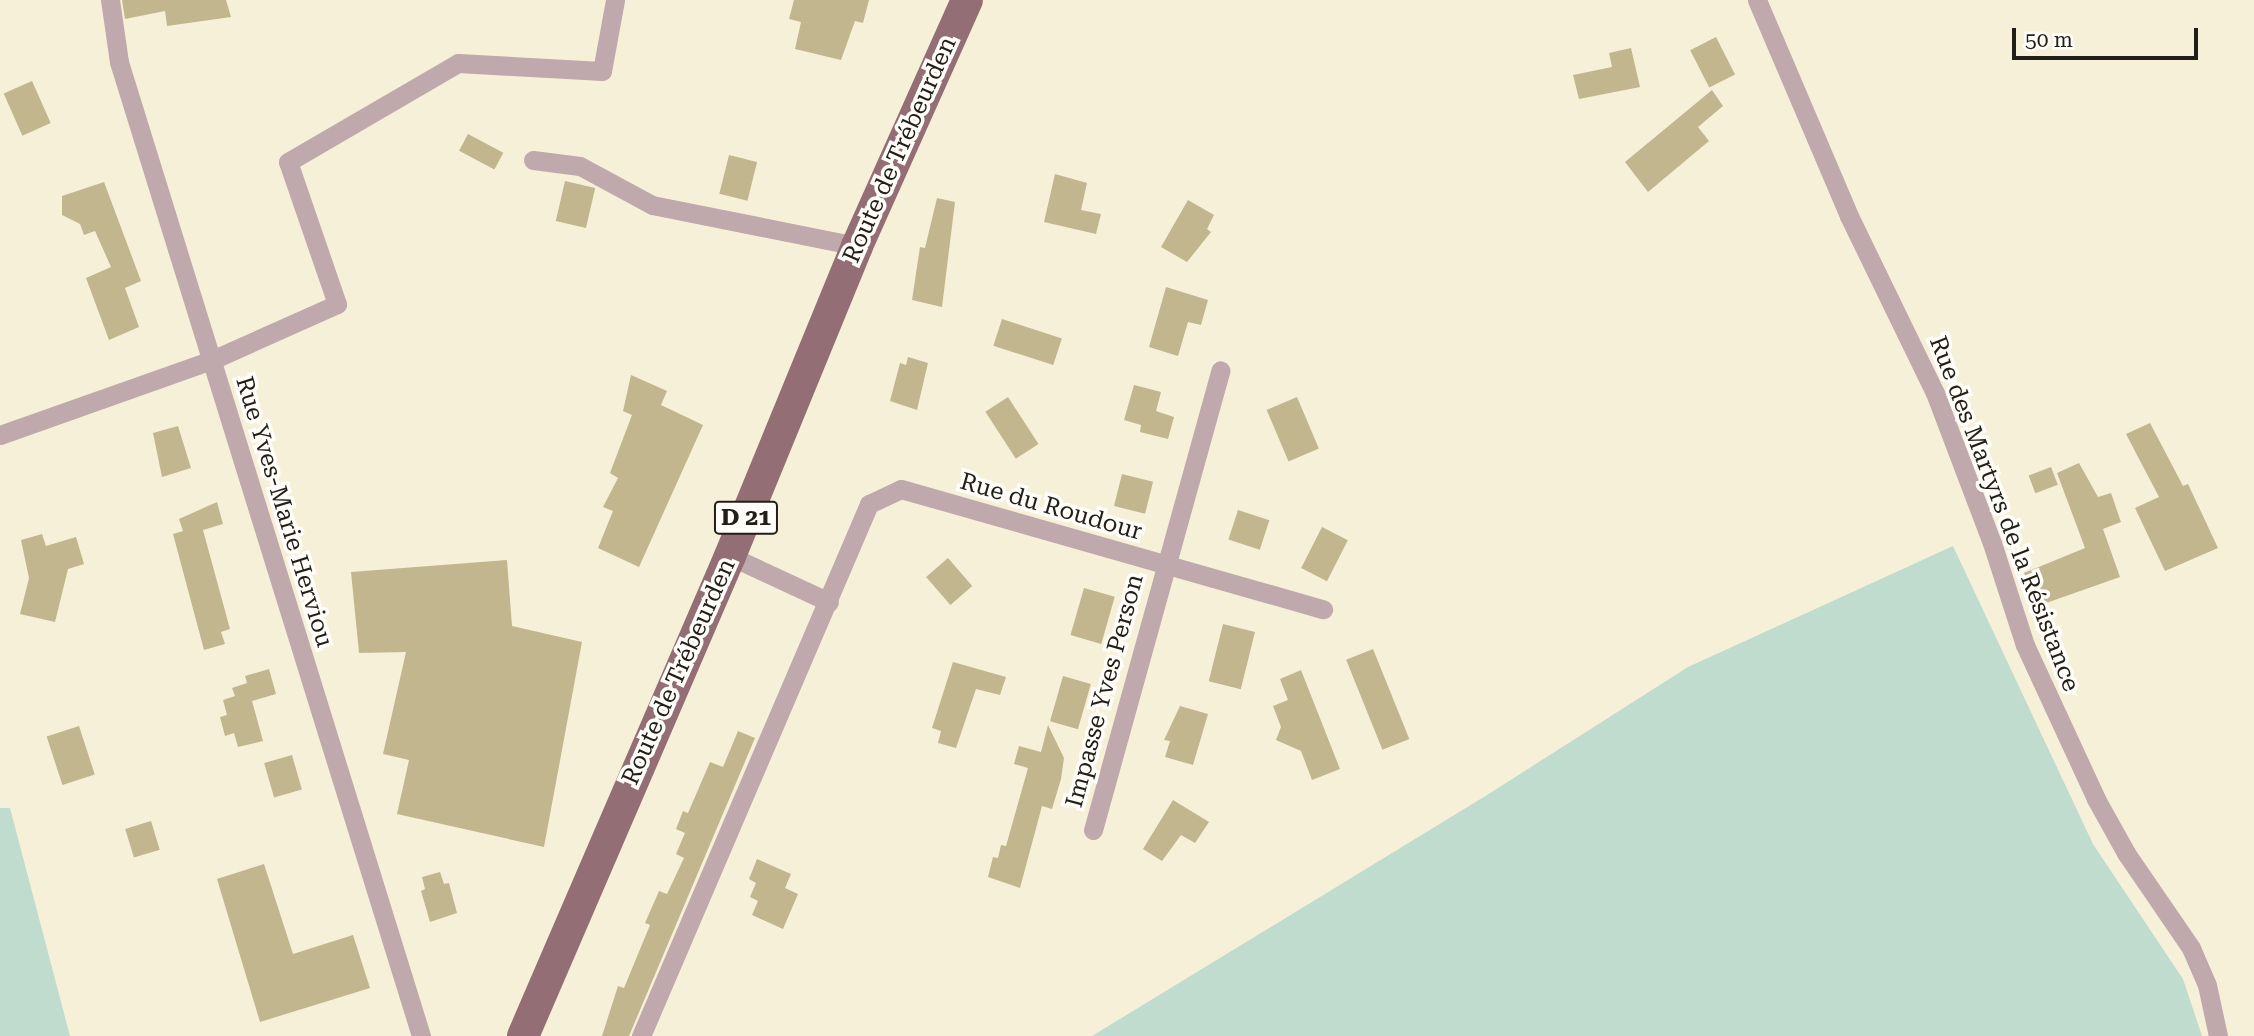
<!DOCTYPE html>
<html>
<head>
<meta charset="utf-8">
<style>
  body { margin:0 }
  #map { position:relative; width:2254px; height:1036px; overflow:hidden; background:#f7f0d9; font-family:"Roboto Serif",serif }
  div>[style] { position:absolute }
  .green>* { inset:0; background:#bfdcce }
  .building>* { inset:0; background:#c2b68e; transform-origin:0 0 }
  .minor>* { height:19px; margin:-9.5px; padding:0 9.5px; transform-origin:9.5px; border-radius:9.5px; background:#bfa9ac }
  .primary>* { height:32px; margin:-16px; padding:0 16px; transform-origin:16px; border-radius:16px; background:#936e74 }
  span { translate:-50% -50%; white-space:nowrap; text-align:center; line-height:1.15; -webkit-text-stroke:7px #fffdf9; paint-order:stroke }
  .shield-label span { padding:2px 5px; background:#fffdf9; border:2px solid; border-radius:5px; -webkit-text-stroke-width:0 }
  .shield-label { font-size:23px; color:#201e16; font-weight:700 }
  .street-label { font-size:24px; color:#201e16 }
  .scale { position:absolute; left:2012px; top:28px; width:186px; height:32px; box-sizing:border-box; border:4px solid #201e16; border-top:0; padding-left:9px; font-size:21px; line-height:24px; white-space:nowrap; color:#201e16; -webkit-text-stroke:5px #fffdf9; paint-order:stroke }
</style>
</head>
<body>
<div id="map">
  <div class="green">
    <div style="clip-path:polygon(1953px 546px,2093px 844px,2183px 979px,2202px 1036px,1092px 1036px,1487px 795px,1688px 667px)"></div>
    <div style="clip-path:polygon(0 808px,10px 808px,70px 1036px,0 1036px)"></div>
  </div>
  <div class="building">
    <div style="clip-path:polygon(122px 0,226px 0,231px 17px,167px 26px,165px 11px,125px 19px)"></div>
    <div style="clip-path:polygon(794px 0,869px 0,863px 23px,855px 21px,841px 60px,795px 49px,801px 22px,789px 19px)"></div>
    <div style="left:1716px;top:37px;width:42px;height:29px;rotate:63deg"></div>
    <div style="clip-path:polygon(1631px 48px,1640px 87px,1579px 99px,1573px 75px,1612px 67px,1609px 53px)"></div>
    <div style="left:32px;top:81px;width:46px;height:31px;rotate:66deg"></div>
    <div style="clip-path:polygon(1712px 90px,1723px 106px,1698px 127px,1709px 141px,1648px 192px,1625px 162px)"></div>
    <div style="left:468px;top:134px;width:40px;height:19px;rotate:28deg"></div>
    <div style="left:729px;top:155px;width:29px;height:40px;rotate:14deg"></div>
    <div style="clip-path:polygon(1055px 174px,1087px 183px,1081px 210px,1101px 214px,1096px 234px,1044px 222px)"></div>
    <div style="left:565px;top:181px;width:31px;height:41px;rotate:13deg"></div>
    <div style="clip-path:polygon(104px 182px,141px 281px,125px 288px,139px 327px,109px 340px,86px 278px,111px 267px,95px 231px,84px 235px,80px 224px,62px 215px,62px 196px)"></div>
    <div style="clip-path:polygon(937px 198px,955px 202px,942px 307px,912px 300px,920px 247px,925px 248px)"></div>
    <div style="clip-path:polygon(1188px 200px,1214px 215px,1207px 229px,1211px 232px,1187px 262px,1161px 247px)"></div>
    <div style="clip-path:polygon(1166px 287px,1208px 300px,1201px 325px,1188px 322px,1178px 356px,1149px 347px)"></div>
    <div style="left:1002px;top:319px;width:63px;height:28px;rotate:18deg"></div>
    <div style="clip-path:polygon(908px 357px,928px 363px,917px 410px,890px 401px,900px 363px,906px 365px)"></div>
    <div style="clip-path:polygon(631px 375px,667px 391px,661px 405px,703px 425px,639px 567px,598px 548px,613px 511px,603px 507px,618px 478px,610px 473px,632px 415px,623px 411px)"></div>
    <div style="clip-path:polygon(1134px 385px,1161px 392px,1156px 411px,1174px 417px,1168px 439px,1140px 432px,1141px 425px,1124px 420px)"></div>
    <div style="left:1008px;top:397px;width:56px;height:27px;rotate:57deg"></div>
    <div style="left:1297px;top:397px;width:56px;height:33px;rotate:67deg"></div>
    <div style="clip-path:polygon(2150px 423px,2183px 486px,2188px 484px,2218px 548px,2165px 571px,2135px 508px,2159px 497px,2126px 434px)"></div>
    <div style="clip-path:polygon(178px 426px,191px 468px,162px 477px,153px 433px)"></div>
    <div style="clip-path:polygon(2079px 463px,2098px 497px,2111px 493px,2121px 522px,2103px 529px,2120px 577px,2032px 608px,2019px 575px,2085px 548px,2057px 473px)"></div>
    <div style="left:2051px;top:467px;width:19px;height:24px;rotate:69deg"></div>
    <div style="left:1122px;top:474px;width:32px;height:33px;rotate:14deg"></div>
    <div style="clip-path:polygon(217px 502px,223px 524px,203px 530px,230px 629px,221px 632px,225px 644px,204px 650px,173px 534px,183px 531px,179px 519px)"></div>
    <div style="left:1238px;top:510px;width:33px;height:31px;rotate:18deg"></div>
    <div style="left:1322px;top:527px;width:29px;height:46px;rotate:27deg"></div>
    <div style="clip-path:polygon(42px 534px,46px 546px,76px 537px,84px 564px,68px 569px,55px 622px,20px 614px,29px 578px,21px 540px)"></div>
    <div style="left:948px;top:558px;width:37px;height:29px;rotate:49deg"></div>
    <div style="clip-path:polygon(507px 560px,512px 626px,582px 642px,544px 847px,397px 814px,409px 760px,383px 754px,406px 652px,359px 653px,351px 572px)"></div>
    <div style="left:1084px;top:588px;width:32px;height:49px;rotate:16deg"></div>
    <div style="left:1223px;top:624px;width:33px;height:59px;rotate:14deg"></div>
    <div style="left:1373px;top:649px;width:97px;height:29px;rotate:68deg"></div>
    <div style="clip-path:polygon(953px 662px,1006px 677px,1000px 695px,976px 689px,956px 748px,938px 743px,941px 731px,932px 728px)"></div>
    <div style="clip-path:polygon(269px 669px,276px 694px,252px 701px,263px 741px,238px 747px,234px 733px,225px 736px,220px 717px,227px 715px,223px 700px,235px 696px,232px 688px,247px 683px,245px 676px)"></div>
    <div style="clip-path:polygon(1301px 670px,1340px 769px,1312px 780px,1301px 751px,1276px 740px,1281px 727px,1273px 706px,1288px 700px,1280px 679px)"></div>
    <div style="left:1063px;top:676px;width:29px;height:47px;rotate:16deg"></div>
    <div style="clip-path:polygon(1180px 706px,1208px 714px,1193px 765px,1165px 757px,1170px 741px,1164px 740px)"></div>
    <div style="clip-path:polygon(1048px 725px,1064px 758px,1061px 779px,1052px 809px,1042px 806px,1020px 888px,988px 877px,993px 857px,998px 858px,1001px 845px,1006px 846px,1028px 768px,1014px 764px,1019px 746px,1041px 752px)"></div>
    <div style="left:79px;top:726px;width:51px;height:34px;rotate:72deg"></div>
    <div style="clip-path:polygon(738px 731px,755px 738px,629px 1036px,602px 1036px,618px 986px,624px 988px,650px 925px,645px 923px,659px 891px,667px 894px,684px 858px,676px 854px,685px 833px,676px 829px,683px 811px,688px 813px,710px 762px,723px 767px)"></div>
    <div style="left:292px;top:755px;width:36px;height:29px;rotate:74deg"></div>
    <div style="clip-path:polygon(1173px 800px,1209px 822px,1195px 843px,1181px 835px,1162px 861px,1143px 849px)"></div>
    <div style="left:151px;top:821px;width:30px;height:27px;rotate:73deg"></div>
    <div style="clip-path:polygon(757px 859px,791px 874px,785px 888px,798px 894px,783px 929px,752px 915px,758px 901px,750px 897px,756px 883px,749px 879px)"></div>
    <div style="clip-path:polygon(264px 864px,293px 954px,353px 935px,370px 988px,260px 1022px,217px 879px)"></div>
    <div style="clip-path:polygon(440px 872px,444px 884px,449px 883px,457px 913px,430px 922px,421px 891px,425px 889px,422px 877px)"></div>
  </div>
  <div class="minor">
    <div style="left:110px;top:0;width:63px;rotate:81.7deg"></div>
    <div style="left:119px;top:62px;width:1020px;rotate:72.77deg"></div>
    <div style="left:1757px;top:0;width:235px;rotate:66.9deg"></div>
    <div style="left:1849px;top:216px;width:197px;rotate:64.1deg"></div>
    <div style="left:1935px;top:393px;width:160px;rotate:69.2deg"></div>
    <div style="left:1992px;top:543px;width:107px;rotate:72.1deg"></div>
    <div style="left:2025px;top:645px;width:170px;rotate:65.2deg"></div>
    <div style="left:2096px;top:799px;width:62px;rotate:60.9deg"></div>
    <div style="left:2126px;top:853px;width:115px;rotate:55.6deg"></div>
    <div style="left:2191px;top:948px;width:40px;rotate:66.6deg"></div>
    <div style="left:2207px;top:985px;width:52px;rotate:77.8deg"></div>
    <div style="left:533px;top:160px;width:47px;rotate:7.3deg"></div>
    <div style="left:580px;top:166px;width:82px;rotate:28.4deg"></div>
    <div style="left:652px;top:205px;width:209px;rotate:11.3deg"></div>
    <div style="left:0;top:435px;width:225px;rotate:-19.5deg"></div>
    <div style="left:212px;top:360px;width:137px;rotate:-24.1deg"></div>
    <div style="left:337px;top:304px;width:150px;rotate:-109deg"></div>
    <div style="left:288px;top:162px;width:197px;rotate:-30.2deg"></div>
    <div style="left:458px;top:63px;width:144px;rotate:3.2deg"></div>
    <div style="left:602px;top:71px;width:72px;rotate:-79.6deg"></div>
    <div style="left:730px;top:556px;width:109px;rotate:24.9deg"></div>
    <div style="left:1093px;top:830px;width:477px;rotate:-74.5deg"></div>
    <div style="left:641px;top:1036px;width:579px;rotate:-66.8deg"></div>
    <div style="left:869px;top:504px;width:35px;rotate:-25deg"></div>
    <div style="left:901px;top:489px;width:439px;rotate:15.9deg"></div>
  </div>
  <div class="primary">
    <div style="left:523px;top:1036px;width:523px;rotate:-66.67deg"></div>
    <div style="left:730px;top:556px;width:335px;rotate:-67.7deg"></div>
    <div style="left:857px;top:246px;width:269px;rotate:-65.9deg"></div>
  </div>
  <div class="shield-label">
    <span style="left:746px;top:518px">D 21</span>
  </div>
  <div class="street-label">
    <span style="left:900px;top:150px;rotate:-66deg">Route de Trébeurden</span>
    <span style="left:1051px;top:507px;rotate:16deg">Rue du Roudour</span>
    <span style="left:284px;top:512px;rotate:73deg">Rue Yves-Marie Herviou</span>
    <span style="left:2004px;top:514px;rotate:69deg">Rue des Martyrs de la Résistance</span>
    <span style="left:679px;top:672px;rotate:-66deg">Route de Trébeurden</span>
    <span style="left:1105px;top:691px;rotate:-75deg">Impasse Yves Person</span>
  </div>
  <div class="scale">50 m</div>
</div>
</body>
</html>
